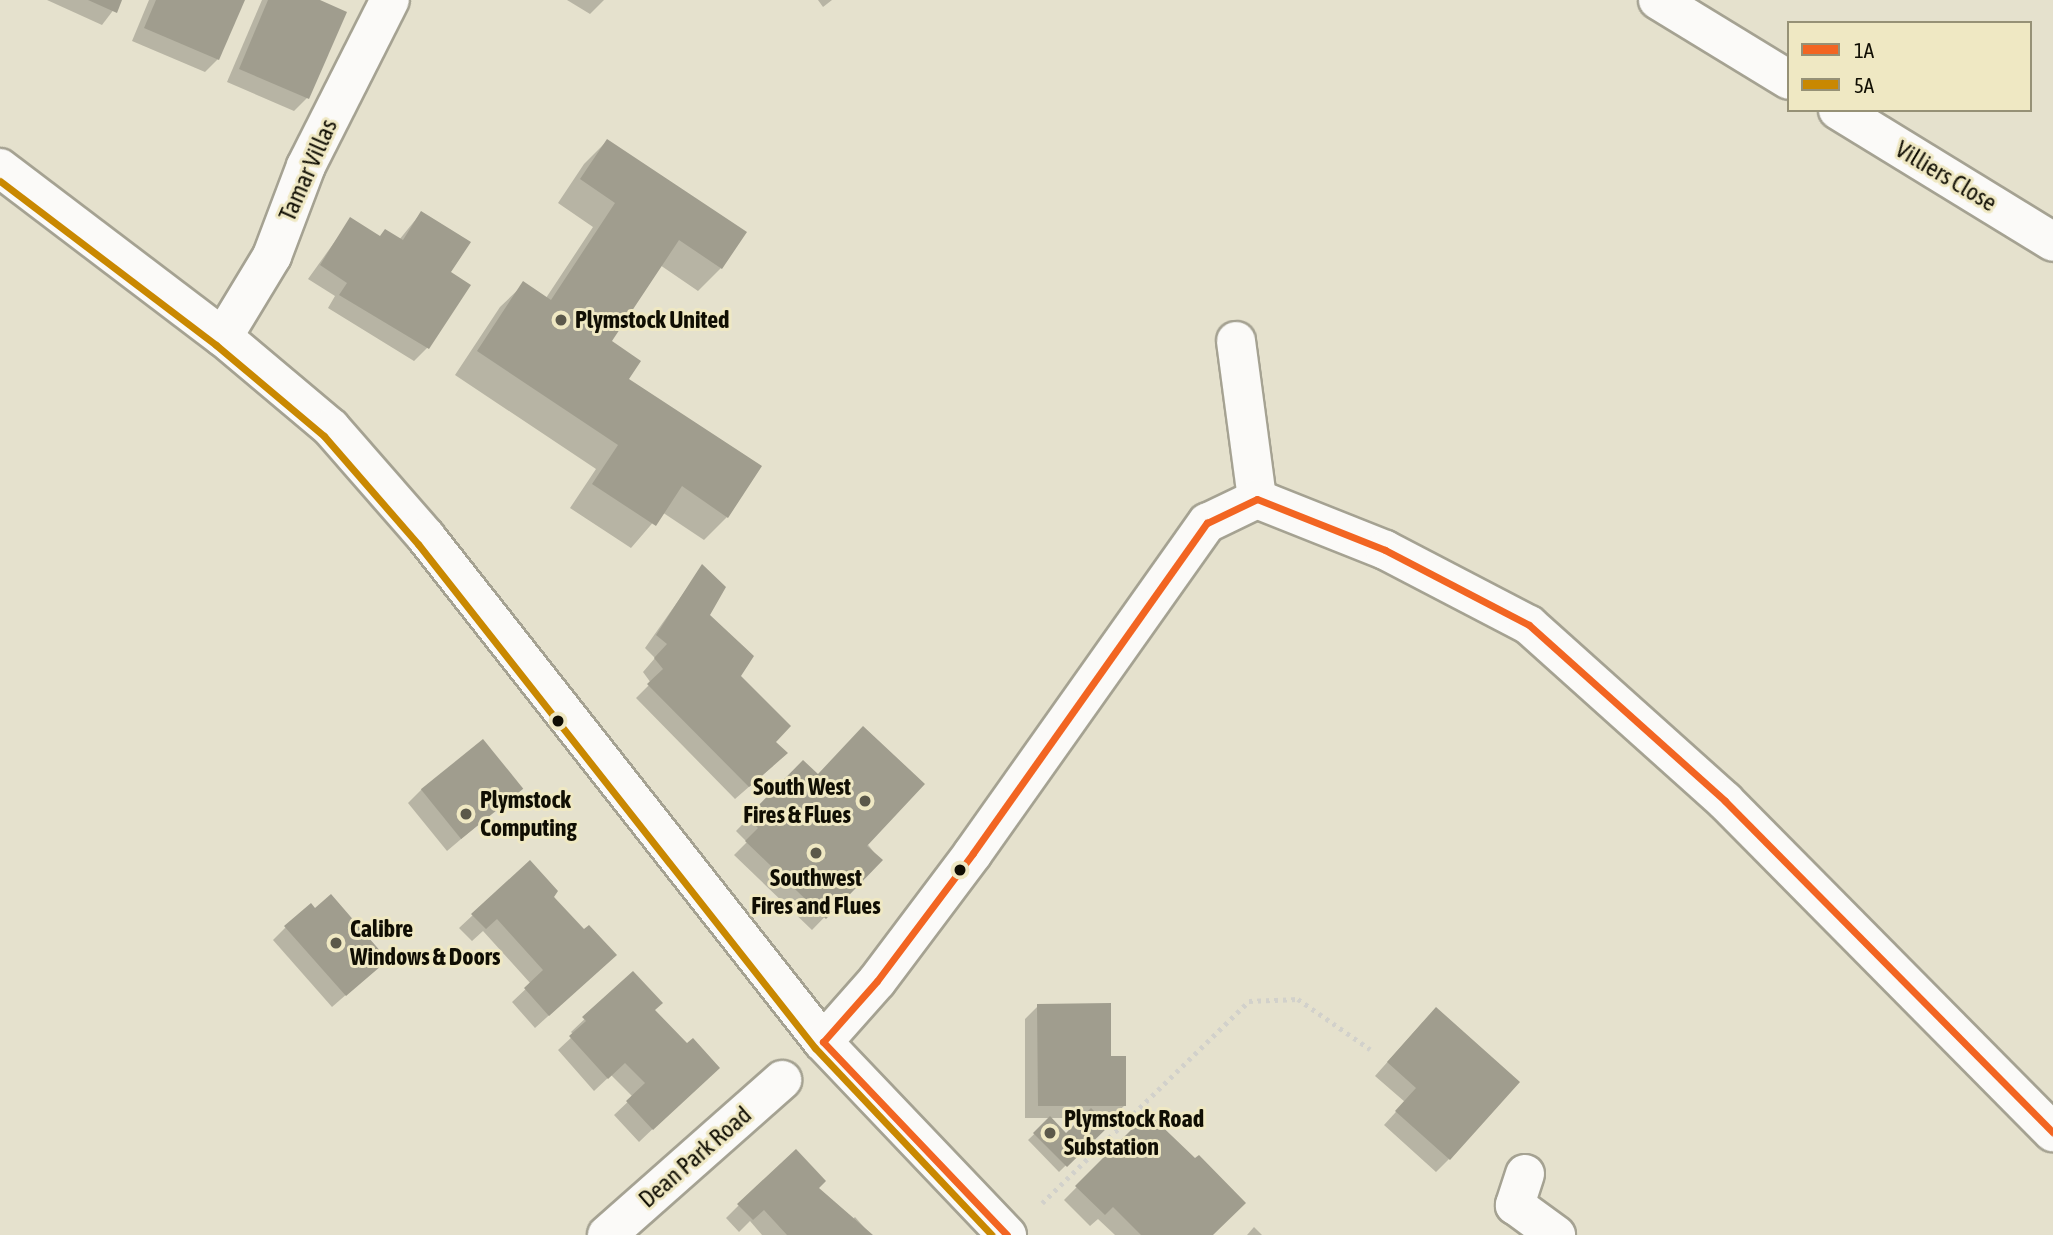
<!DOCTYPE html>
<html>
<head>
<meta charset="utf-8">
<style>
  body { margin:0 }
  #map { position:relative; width:2053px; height:1235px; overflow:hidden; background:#e5e1cd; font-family:"Asap Condensed",sans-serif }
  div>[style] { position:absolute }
  .shadow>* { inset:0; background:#0003 }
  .building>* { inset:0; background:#a09d8e; transform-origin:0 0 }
  .path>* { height:4.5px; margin-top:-2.25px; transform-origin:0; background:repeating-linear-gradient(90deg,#d2d1cb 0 3.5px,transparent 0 8.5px) }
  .roads { filter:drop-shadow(2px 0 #a5a292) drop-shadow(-2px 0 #a5a292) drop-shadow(0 2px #a5a292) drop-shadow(0 -2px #a5a292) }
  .minor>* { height:38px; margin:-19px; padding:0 19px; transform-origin:19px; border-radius:19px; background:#fbfaf8 }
  .bus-1>* { height:7px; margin:-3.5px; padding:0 3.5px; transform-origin:3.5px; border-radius:3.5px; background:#f26522 }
  .bus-2>* { height:7px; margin:-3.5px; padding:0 3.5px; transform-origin:3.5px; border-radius:3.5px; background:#c98801 }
  .dots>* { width:19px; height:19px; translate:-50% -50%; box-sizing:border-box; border:4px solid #efe8c3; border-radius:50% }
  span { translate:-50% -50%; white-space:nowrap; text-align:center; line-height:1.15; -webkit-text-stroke:6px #efe8c3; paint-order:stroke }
  .street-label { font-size:24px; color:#100e03 }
  .poi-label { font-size:24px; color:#100e03; font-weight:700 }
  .left { translate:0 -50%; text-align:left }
  .right { translate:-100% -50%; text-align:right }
  .legend { position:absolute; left:1787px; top:21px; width:245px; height:91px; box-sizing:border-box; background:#efe8c3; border:2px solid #969176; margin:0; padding:9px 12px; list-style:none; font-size:21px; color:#100e03 }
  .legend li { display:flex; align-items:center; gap:14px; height:35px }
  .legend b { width:35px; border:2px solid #969176 }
</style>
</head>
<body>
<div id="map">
  <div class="shadow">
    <div style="clip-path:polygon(47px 0,121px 0,102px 25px)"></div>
    <div style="clip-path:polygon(149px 0,243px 0,218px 59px,205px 72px,132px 41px)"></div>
    <div style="clip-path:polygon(262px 0,316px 0,345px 12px,307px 98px,294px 111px,227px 82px)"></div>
    <div style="clip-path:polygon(567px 0,604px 0,590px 14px)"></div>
    <div style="clip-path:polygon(818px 0,832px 0,823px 7px)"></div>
    <div style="clip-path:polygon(607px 141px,721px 268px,698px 291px,660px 265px,609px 341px,626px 379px,727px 517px,704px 540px,662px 512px,631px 548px,570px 508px,596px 469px,455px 375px,500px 307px,524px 284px,546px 298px,593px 227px,558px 203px,584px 164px)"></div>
    <div style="clip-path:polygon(421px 213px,449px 273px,427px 348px,414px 361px,328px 308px,335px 296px,308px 279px,351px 219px,379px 238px,399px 240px)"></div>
    <div style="clip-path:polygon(702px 567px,707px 615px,774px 742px,773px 766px,735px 799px,636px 698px,651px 683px,643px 672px,655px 658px,645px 648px)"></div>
    <div style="clip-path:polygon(803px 762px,880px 860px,812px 930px,734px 855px,747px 842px,736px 831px)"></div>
    <div style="clip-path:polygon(520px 789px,447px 851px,408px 803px,421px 790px)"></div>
    <div style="clip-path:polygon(530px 862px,602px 967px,535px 1028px,512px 1002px,531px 984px,483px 931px,472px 941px,459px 928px)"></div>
    <div style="clip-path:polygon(286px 927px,372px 972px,332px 1007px,273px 940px)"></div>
    <div style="clip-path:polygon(633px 973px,653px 1010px,687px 1046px,704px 1080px,639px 1142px,614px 1115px,633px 1097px,611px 1075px,594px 1091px,558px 1050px,574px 1035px,571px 1032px)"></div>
    <div style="clip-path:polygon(1038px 1006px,1110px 1058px,1125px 1105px,1111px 1118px,1099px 1118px,1106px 1126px,1059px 1172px,1028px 1140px,1050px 1119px,1066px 1135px,1083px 1118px,1025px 1118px,1025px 1019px)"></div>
    <div style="clip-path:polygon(1423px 1022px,1449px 1159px,1436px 1172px,1384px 1125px,1405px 1102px,1375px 1076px)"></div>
    <div style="clip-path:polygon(1148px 1115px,1211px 1235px,1115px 1235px,1098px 1219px,1090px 1226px,1064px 1200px)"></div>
    <div style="clip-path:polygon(739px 1205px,850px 1222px,855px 1217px,871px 1235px,762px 1235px,750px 1221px,739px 1232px,726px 1218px)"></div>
    <div style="clip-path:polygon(1254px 1227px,1262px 1235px,1247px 1235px)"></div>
  </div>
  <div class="building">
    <div style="clip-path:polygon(88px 0,122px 0,117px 13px)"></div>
    <div style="clip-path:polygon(156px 0,245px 0,219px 60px,144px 28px)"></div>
    <div style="clip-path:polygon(268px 0,320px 0,347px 12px,309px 99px,239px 69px)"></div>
    <div style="clip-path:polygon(607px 139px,747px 232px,722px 269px,679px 240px,612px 341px,641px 361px,629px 379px,762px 466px,728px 518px,682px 486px,656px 526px,592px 484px,618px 445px,477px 351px,523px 281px,551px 300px,615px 203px,580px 179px)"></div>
    <div style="clip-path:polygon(421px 211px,471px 242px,451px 272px,471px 285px,429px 349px,339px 295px,347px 283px,320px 265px,350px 217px,380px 236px,385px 229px,403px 240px)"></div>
    <div style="clip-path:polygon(702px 564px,726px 587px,710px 615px,754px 656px,741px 676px,791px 726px,776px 742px,788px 753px,749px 787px,647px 684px,663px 669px,654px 658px,667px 644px,656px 635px)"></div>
    <div style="clip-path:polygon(863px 726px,925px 784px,867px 846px,883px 860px,826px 919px,745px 841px,758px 828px,747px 817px,803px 760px,818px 774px)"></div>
    <div style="left:483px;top:739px;width:64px;height:80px;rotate:51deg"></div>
    <div style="clip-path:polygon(530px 860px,558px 891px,554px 897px,584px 929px,589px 925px,617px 955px,549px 1016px,524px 988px,543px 970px,497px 919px,486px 929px,471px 914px)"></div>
    <div style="clip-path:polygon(331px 894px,388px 960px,346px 996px,284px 926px,311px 903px,315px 908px)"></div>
    <div style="clip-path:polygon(633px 971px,663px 1003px,655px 1010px,687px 1043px,693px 1038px,720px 1068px,653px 1130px,626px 1101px,645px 1083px,625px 1063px,608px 1079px,569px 1036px,586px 1021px,582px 1017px)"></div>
    <div style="clip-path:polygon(1111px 1003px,1111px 1056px,1126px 1056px,1126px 1106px,1038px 1106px,1037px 1004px)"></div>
    <div style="clip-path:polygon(1436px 1007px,1520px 1082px,1450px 1160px,1395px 1111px,1416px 1088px,1387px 1062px)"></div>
    <div style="clip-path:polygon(1091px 1108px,1109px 1126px,1067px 1167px,1033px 1133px,1050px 1116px,1066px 1133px)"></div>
    <div style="clip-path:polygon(1148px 1113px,1195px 1158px,1199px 1155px,1246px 1203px,1213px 1235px,1141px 1235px,1113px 1207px,1105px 1215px,1075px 1186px)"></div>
    <div style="clip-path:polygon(796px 1149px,826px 1181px,819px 1188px,873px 1235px,787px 1235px,764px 1210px,753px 1220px,737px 1204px)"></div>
  </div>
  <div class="path">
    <div style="left:1042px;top:1203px;width:289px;rotate:-44.3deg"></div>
    <div style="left:1249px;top:1001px;width:49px;rotate:-2.3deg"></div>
    <div style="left:1298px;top:999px;width:88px;rotate:34.8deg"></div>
  </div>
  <div class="roads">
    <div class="minor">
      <div style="left:1658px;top:0;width:153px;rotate:31.4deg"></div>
      <div style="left:1838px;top:110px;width:252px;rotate:31.5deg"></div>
      <div style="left:0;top:168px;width:280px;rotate:37.2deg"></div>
      <div style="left:223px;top:337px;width:141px;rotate:40.1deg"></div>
      <div style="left:331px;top:428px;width:145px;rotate:48.9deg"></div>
      <div style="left:426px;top:537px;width:642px;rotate:51.83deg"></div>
      <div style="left:823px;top:1042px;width:267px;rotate:46.4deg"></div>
      <div style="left:223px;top:337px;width:95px;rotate:-58.8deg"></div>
      <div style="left:272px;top:256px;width:96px;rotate:-69.3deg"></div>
      <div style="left:306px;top:166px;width:186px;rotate:-63.2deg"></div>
      <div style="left:1236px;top:341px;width:159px;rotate:82.4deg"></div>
      <div style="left:823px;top:1042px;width:81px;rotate:-48.5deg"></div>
      <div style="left:877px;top:981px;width:160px;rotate:-53.1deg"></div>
      <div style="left:973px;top:853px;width:405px;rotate:-54.7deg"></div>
      <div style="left:1207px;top:523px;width:55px;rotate:-25.6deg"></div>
      <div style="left:1257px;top:499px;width:138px;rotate:21.7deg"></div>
      <div style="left:1385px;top:550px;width:162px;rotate:27.5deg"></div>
      <div style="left:1529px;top:625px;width:263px;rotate:41.9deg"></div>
      <div style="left:1725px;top:801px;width:466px;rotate:45.3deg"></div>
      <div style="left:1525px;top:1174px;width:33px;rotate:108deg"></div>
      <div style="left:1515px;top:1205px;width:51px;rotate:36.2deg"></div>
      <div style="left:607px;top:1235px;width:234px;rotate:-41.5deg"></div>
    </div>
  </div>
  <div class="bus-1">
    <div style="left:1007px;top:1235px;width:267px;rotate:-133.6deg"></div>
    <div style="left:823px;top:1042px;width:81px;rotate:-48.5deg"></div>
    <div style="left:877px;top:981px;width:160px;rotate:-53.1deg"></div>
    <div style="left:973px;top:853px;width:405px;rotate:-54.7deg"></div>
    <div style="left:1207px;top:523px;width:55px;rotate:-25.6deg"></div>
    <div style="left:1257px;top:499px;width:138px;rotate:21.7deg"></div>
    <div style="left:1385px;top:550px;width:162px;rotate:27.5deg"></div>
    <div style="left:1529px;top:625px;width:263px;rotate:41.9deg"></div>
    <div style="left:1725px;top:801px;width:466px;rotate:45.3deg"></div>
  </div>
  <div class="bus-2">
    <div style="left:0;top:181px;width:271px;rotate:37.2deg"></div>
    <div style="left:216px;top:345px;width:141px;rotate:40.1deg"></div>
    <div style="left:324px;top:436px;width:143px;rotate:49deg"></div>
    <div style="left:418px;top:544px;width:642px;rotate:51.77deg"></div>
    <div style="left:815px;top:1048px;width:257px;rotate:46.6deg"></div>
  </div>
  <div class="dots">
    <div style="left:561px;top:320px;background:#5b584a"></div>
    <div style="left:558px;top:721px;background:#100e03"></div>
    <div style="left:865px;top:801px;background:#5b584a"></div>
    <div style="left:466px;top:814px;background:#5b584a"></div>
    <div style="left:816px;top:853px;background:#5b584a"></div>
    <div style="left:960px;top:870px;background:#100e03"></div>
    <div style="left:336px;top:943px;background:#5b584a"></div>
    <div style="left:1050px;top:1133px;background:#5b584a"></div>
  </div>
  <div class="street-label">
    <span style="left:308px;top:170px;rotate:-66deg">Tamar Villas</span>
    <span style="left:1946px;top:176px;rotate:31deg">Villiers Close</span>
    <span style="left:695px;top:1157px;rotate:-41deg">Dean Park Road</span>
  </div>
  <div class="poi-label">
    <span class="left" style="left:575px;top:320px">Plymstock United</span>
    <span class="right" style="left:851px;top:801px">South West<br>Fires &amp; Flues</span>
    <span class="left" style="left:480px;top:814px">Plymstock<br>Computing</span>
    <span style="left:816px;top:892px">Southwest<br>Fires and Flues</span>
    <span class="left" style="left:350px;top:943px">Calibre<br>Windows &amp; Doors</span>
    <span class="left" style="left:1064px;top:1133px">Plymstock Road<br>Substation</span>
  </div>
  <ul class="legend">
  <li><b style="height:9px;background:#f26522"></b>1A</li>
  <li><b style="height:9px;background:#c98801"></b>5A</li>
  </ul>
</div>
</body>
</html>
